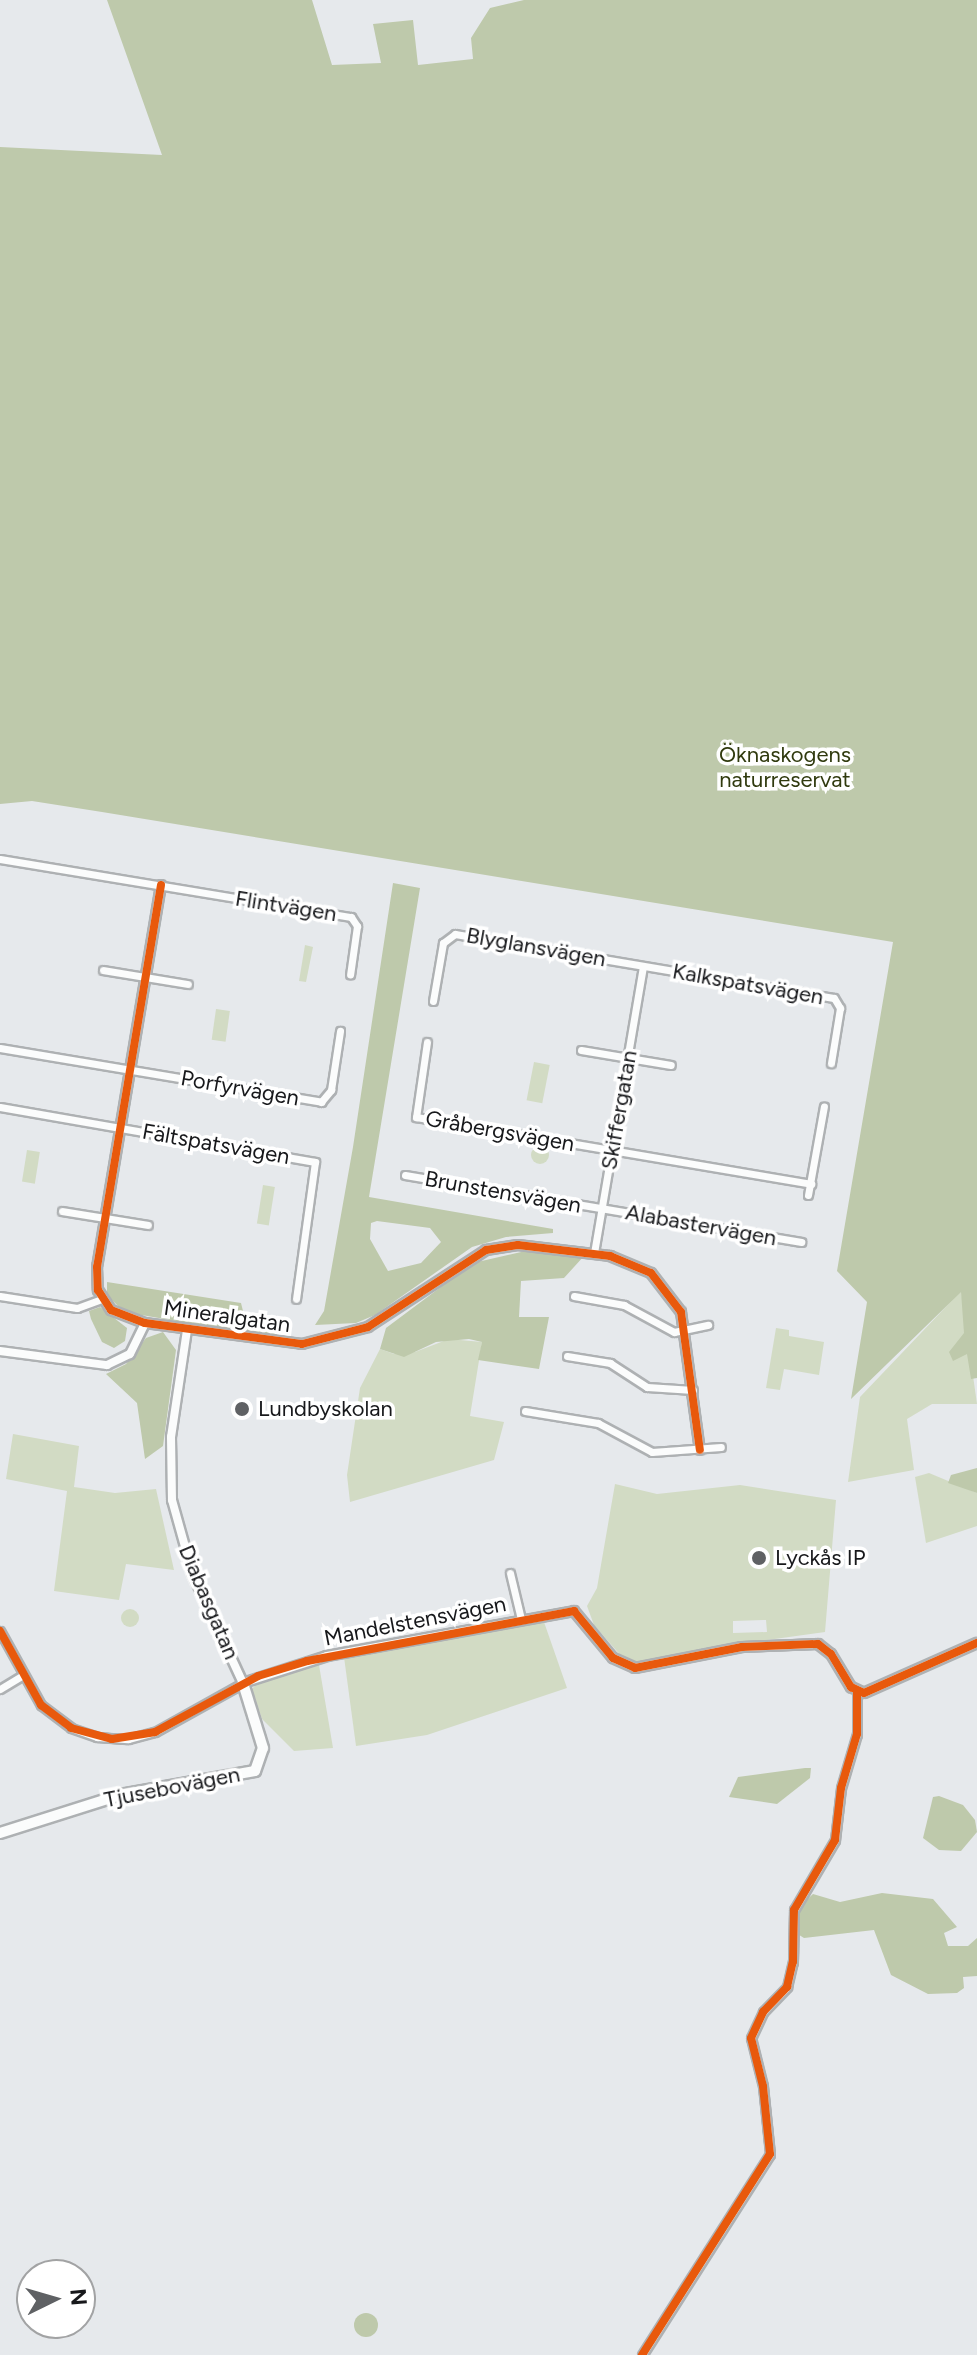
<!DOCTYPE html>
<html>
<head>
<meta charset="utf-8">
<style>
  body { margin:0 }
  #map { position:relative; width:977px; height:2355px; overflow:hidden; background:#e6e9ec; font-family:Figtree,sans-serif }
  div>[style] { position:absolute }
  .green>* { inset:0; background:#d2dbc4; transform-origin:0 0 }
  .round { border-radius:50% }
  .forest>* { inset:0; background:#bec9ab }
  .roads { filter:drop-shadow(2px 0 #aeb1b3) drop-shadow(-2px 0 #aeb1b3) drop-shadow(0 2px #aeb1b3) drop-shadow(0 -2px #aeb1b3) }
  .minor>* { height:7px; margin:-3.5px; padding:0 3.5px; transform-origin:3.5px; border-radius:3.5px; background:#fbfcfc }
  .tertiary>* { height:8px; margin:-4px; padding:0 4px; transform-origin:4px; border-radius:4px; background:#fbfcfc }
  .secondary>* { height:10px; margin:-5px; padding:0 5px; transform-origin:5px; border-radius:5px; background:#fbfcfc }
  .cycleway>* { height:8px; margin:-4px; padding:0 4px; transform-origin:4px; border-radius:4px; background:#e8590c }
  .dots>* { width:22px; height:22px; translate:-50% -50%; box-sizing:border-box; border:4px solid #fff; border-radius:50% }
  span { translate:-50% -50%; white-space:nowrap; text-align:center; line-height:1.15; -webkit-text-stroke:7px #fff; paint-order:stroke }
  .park-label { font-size:22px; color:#303a0e }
  .street-label { font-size:22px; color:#17181b }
  .poi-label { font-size:22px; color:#17181b }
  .left { translate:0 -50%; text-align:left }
  .north { position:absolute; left:16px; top:2259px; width:80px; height:80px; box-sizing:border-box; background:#fff; border:2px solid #a2a3a4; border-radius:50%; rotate:85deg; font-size:22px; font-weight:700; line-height:32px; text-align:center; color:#17181b }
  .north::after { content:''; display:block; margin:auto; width:28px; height:36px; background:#5f6164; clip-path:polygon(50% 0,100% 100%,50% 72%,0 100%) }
</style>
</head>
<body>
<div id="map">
  <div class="green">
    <div style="clip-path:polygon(305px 945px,313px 947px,306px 982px,299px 981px)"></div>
    <div style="left:216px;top:1009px;width:14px;height:31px;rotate:8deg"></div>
    <div style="left:534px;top:1062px;width:16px;height:39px;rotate:11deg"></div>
    <div class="round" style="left:531px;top:1146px;width:18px;height:18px"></div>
    <div style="left:27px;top:1150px;width:13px;height:32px;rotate:9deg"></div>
    <div style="left:263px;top:1185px;width:12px;height:39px;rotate:9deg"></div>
    <div style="clip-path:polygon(961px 1291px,977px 1404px,932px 1404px,907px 1419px,914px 1470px,848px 1482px,860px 1397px)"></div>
    <div style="clip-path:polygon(776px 1328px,789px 1330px,789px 1336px,824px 1342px,819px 1375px,784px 1369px,780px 1390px,766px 1388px)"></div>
    <div style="clip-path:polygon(449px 1339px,482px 1342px,470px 1416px,504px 1422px,494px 1460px,350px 1502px,347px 1475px,360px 1388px,380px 1349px,394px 1354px,415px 1352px)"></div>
    <div style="clip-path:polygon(13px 1434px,79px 1446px,74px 1487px,115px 1493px,156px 1489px,174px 1570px,126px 1564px,119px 1600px,54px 1591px,67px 1491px,6px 1479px)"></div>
    <div style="clip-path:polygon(929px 1473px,977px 1493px,977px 1526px,926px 1543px,915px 1477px)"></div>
    <div style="clip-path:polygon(evenodd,615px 1484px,657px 1494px,740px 1485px,836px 1500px,825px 1632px,723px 1646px,642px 1664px,622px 1657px,594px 1625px,587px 1606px,597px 1588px,615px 1484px,733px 1621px,766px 1620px,767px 1632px,733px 1633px,733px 1621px)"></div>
    <div class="round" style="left:121px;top:1609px;width:18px;height:18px"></div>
    <div style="clip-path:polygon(544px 1622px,567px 1688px,427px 1735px,356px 1746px,344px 1657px)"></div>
    <div style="clip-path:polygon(319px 1665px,333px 1748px,294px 1751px,262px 1719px,252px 1689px,261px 1679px)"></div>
  </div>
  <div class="forest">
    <div style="clip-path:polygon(107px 0,312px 0,332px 65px,381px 63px,373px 24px,413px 20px,418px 65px,473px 59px,471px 38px,490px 8px,524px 0,977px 0,977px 1378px,971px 1379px,967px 1354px,953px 1361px,949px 1352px,964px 1333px,961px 1292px,851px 1399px,867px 1302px,837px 1271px,893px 942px,102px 812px,32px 801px,0 804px,0 147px,162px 155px)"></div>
    <div style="clip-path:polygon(evenodd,393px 883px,420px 888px,369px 1197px,553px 1229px,553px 1233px,506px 1237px,472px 1247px,375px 1315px,356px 1323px,315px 1325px,324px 1311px,353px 1147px,393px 883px,377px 1221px,430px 1228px,441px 1242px,421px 1263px,388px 1271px,370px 1239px,371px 1223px,377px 1221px)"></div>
    <div style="clip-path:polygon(530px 1250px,584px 1256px,564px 1278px,521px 1281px,519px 1317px,549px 1317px,539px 1369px,478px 1360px,482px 1342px,469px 1339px,436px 1342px,404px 1357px,380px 1349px,386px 1328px,473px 1263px)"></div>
    <div style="clip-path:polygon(107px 1282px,241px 1303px,245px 1319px,276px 1322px,275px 1338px,124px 1312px,107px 1295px)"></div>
    <div style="clip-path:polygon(100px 1307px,127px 1328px,125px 1341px,114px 1348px,102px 1342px,91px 1319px,89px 1311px)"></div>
    <div style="clip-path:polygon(163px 1332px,176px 1350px,163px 1446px,145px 1459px,137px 1403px,106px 1374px,126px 1364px,146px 1338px)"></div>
    <div style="clip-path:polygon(977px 1468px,977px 1493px,948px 1483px,951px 1475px)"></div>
    <div style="clip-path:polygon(805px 1768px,811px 1768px,810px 1778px,777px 1804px,729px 1797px,738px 1777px)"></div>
    <div style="clip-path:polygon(939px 1796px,963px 1805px,975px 1820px,977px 1832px,961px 1851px,939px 1850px,923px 1838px,933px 1797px)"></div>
    <div style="clip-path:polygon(882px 1893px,933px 1899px,957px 1927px,944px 1933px,948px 1946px,968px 1946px,977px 1938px,977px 1976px,963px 1977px,964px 1988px,957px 1993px,928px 1994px,891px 1975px,874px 1930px,804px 1938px,796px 1933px,799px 1907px,813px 1894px,840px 1902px)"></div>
    <div class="round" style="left:354px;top:2313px;width:24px;height:24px"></div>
  </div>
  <div class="roads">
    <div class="minor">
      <div style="left:0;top:859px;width:356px;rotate:9.4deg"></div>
      <div style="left:351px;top:917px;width:11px;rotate:56deg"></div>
      <div style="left:357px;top:926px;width:49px;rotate:98.1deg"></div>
      <div style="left:103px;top:970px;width:86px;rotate:9.4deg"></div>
      <div style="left:433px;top:1001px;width:59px;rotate:-80.2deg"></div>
      <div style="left:443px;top:943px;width:15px;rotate:-37deg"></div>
      <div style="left:455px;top:934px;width:384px;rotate:9.6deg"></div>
      <div style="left:834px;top:998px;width:12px;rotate:59deg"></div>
      <div style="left:840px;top:1008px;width:56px;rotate:99.3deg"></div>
      <div style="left:427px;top:1042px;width:76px;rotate:98.3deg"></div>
      <div style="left:416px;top:1117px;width:401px;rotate:9.6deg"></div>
      <div style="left:0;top:1048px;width:326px;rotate:9.5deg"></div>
      <div style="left:321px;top:1102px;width:16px;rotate:-50deg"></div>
      <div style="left:331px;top:1090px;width:60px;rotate:-81.3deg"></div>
      <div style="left:581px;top:1050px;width:91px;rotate:9.5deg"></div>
      <div style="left:0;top:1107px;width:320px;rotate:9.9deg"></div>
      <div style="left:315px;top:1162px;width:138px;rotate:97.9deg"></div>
      <div style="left:405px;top:1175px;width:402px;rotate:9.6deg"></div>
      <div style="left:808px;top:1195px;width:90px;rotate:-79.8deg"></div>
      <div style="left:62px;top:1211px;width:87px;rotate:9.2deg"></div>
      <div style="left:594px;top:1253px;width:291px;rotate:-80.3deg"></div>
      <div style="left:0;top:1296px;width:78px;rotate:8.9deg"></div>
      <div style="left:77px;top:1308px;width:27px;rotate:-20deg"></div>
      <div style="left:574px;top:1296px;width:51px;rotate:10.2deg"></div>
      <div style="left:624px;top:1305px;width:57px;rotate:28.4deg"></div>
      <div style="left:674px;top:1332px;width:35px;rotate:-12deg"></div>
      <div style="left:567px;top:1356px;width:44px;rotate:9.2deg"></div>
      <div style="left:610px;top:1363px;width:44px;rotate:33deg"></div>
      <div style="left:647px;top:1387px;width:46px;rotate:3.7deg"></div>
      <div style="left:525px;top:1411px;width:74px;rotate:9.3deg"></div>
      <div style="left:598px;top:1423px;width:61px;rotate:28.2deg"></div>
      <div style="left:652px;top:1452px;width:69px;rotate:-4.1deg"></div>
      <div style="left:510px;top:1573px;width:47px;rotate:76.6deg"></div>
      <div style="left:0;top:1631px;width:85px;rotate:61deg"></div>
      <div style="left:41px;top:1705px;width:38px;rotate:37deg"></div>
      <div style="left:71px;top:1728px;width:28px;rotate:19deg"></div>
      <div style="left:97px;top:1737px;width:31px;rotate:4deg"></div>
      <div style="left:128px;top:1739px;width:28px;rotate:-15deg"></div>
      <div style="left:155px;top:1732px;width:101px;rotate:-29.1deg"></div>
      <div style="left:0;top:1689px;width:26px;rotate:-31deg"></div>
      <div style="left:642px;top:2355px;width:238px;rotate:-57.5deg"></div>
      <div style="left:770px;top:2154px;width:68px;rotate:-95.9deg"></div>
      <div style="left:763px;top:2086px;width:49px;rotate:-104deg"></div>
      <div style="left:751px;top:2038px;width:29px;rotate:-65deg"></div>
      <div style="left:763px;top:2012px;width:35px;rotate:-46deg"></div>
      <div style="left:787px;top:1987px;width:26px;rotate:-77deg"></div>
      <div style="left:793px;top:1962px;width:52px;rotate:-88.9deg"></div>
      <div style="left:794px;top:1910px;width:81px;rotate:-59.6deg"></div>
      <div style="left:835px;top:1840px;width:52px;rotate:-83.4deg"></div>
      <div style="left:841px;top:1788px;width:56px;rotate:-73.5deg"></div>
      <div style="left:857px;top:1734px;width:43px;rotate:-90deg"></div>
    </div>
    <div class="tertiary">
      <div style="left:161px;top:885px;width:387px;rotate:99.5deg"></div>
      <div style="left:97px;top:1267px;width:23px;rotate:88deg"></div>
      <div style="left:98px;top:1290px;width:24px;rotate:57deg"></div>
      <div style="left:111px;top:1310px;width:36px;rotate:21deg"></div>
      <div style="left:145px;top:1323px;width:158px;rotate:7.6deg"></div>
      <div style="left:302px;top:1344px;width:68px;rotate:-14.4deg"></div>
      <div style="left:368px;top:1327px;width:141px;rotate:-33.1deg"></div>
      <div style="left:486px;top:1250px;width:32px;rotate:-9deg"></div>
      <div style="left:518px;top:1245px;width:93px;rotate:6.8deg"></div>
      <div style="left:610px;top:1256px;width:44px;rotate:22.5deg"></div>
      <div style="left:651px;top:1273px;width:49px;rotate:52.4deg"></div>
      <div style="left:681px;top:1312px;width:139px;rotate:82.2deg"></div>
      <div style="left:187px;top:1330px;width:108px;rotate:98.5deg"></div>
      <div style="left:171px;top:1437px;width:63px;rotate:89.1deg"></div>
      <div style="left:172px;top:1500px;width:78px;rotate:74.4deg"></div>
      <div style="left:193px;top:1575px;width:119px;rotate:65.2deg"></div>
      <div style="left:243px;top:1683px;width:88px;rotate:-17.8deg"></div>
      <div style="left:327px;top:1656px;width:251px;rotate:-10.3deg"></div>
      <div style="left:574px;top:1611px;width:61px;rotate:50.3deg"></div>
      <div style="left:613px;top:1658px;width:24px;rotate:24deg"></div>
      <div style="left:635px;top:1668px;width:109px;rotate:-11.1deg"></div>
      <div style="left:742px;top:1647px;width:76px;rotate:-2.3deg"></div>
      <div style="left:818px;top:1644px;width:16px;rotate:38deg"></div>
      <div style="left:831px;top:1654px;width:39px;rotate:59deg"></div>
      <div style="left:851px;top:1687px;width:14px;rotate:25deg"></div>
      <div style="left:864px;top:1693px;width:124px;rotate:-23.9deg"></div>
      <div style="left:0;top:1351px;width:108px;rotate:7.5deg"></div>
      <div style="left:107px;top:1365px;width:25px;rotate:-26deg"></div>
      <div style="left:130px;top:1354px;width:34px;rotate:-64deg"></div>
    </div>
    <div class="secondary">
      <div style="left:0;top:1833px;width:126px;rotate:-17.6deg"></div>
      <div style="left:120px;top:1795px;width:137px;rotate:-10.1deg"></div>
      <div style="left:255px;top:1771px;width:24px;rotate:-71deg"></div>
      <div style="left:263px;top:1748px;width:68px;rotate:-107.1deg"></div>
    </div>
  </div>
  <div class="cycleway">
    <div style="left:161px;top:885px;width:387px;rotate:99.5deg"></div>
    <div style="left:97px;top:1267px;width:23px;rotate:88deg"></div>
    <div style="left:98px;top:1290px;width:24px;rotate:57deg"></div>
    <div style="left:111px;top:1310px;width:36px;rotate:21deg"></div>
    <div style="left:145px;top:1323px;width:158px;rotate:7.6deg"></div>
    <div style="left:302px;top:1344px;width:68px;rotate:-14.4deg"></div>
    <div style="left:368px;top:1327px;width:141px;rotate:-33.1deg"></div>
    <div style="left:486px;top:1250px;width:32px;rotate:-9deg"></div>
    <div style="left:518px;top:1245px;width:93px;rotate:6.8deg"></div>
    <div style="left:610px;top:1256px;width:44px;rotate:22.5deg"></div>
    <div style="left:651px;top:1273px;width:49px;rotate:52.4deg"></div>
    <div style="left:681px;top:1312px;width:139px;rotate:82.2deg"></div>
    <div style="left:0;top:1631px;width:85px;rotate:61deg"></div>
    <div style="left:41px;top:1705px;width:38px;rotate:37deg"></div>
    <div style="left:71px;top:1728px;width:42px;rotate:15deg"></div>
    <div style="left:112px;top:1739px;width:44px;rotate:-9.2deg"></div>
    <div style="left:155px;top:1732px;width:117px;rotate:-28.5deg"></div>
    <div style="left:258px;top:1676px;width:51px;rotate:-17deg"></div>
    <div style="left:307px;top:1661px;width:272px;rotate:-10.6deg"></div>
    <div style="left:574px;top:1611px;width:61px;rotate:50.3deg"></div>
    <div style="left:613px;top:1658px;width:24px;rotate:24deg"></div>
    <div style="left:635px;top:1668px;width:109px;rotate:-11.1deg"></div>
    <div style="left:742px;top:1647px;width:76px;rotate:-2.3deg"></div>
    <div style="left:818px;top:1644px;width:16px;rotate:38deg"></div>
    <div style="left:831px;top:1654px;width:39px;rotate:59deg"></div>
    <div style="left:851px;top:1687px;width:14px;rotate:25deg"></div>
    <div style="left:864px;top:1693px;width:124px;rotate:-23.9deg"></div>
    <div style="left:642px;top:2355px;width:238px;rotate:-57.5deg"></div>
    <div style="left:770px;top:2154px;width:68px;rotate:-95.9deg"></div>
    <div style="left:763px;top:2086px;width:49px;rotate:-104deg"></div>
    <div style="left:751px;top:2038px;width:29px;rotate:-65deg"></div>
    <div style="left:763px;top:2012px;width:35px;rotate:-46deg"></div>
    <div style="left:787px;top:1987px;width:26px;rotate:-77deg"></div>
    <div style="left:793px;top:1962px;width:52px;rotate:-88.9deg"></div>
    <div style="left:794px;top:1910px;width:81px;rotate:-59.6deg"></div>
    <div style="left:835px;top:1840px;width:52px;rotate:-83.4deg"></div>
    <div style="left:841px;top:1788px;width:56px;rotate:-73.5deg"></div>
    <div style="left:857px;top:1734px;width:43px;rotate:-90deg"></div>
  </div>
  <div class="dots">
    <div style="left:242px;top:1409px;background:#5f6164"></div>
    <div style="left:759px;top:1558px;background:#5f6164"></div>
  </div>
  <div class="park-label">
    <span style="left:785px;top:767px">Öknaskogens<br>naturreservat</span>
  </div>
  <div class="street-label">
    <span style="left:286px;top:906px;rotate:9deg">Flintvägen</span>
    <span style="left:536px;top:947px;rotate:10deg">Blyglansvägen</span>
    <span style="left:748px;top:984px;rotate:10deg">Kalkspatsvägen</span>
    <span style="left:240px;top:1088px;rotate:10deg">Porfyrvägen</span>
    <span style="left:619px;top:1110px;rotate:-80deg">Skiffergatan</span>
    <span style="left:500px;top:1131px;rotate:10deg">Gråbergsvägen</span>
    <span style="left:216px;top:1144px;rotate:10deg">Fältspatsvägen</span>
    <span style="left:503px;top:1192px;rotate:10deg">Brunstensvägen</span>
    <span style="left:701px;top:1225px;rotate:10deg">Alabastervägen</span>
    <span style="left:227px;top:1316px;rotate:8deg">Mineralgatan</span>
    <span style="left:209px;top:1602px;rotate:67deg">Diabasgatan</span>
    <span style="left:415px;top:1621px;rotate:-11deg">Mandelstensvägen</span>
    <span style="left:172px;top:1787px;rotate:-11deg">Tjusebovägen</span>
  </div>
  <div class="poi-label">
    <span class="left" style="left:258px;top:1409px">Lundbyskolan</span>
    <span class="left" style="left:775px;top:1558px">Lyckås IP</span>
  </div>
  <div class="north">N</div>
</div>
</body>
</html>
